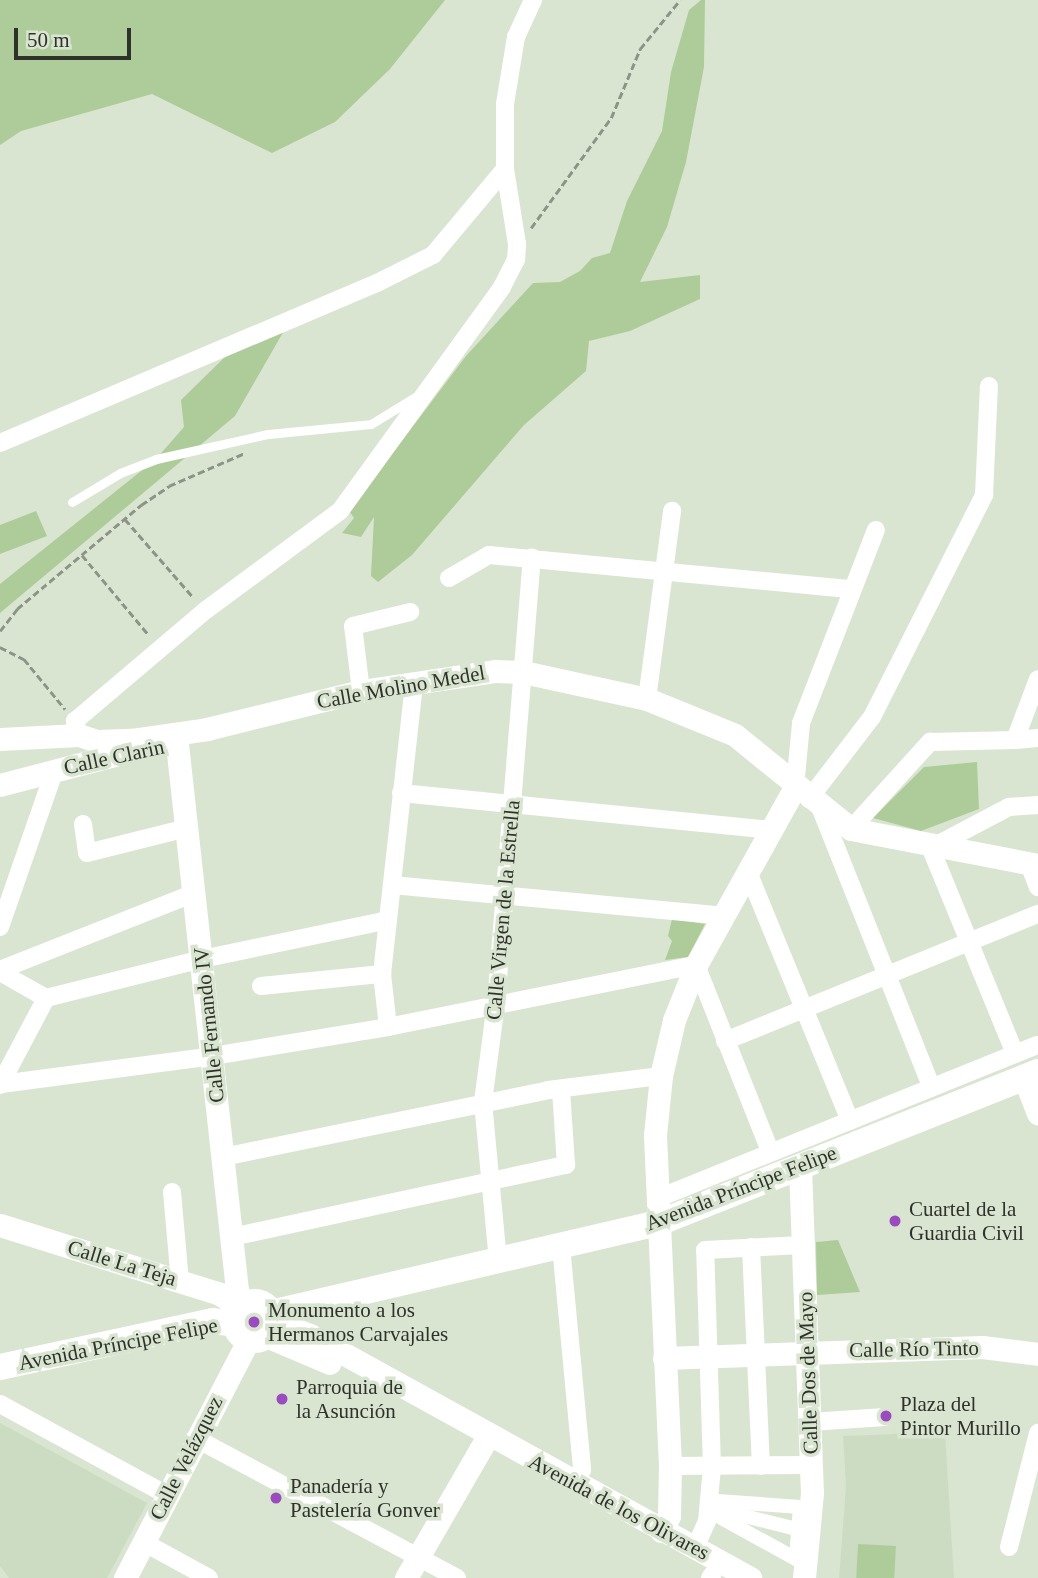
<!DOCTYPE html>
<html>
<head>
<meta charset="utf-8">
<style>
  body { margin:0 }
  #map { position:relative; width:1038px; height:1578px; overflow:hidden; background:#d9e5d1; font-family:"Times New Roman",serif }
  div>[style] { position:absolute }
  .built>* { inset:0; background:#ccdcc2 }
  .green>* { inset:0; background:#adcc9a; transform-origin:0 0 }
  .path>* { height:2.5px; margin-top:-1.25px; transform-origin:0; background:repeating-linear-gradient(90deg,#8c9486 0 7px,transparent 0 10.5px) }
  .service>* { height:9px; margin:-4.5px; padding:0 4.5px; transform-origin:4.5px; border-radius:4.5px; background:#fff }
  .pedestrian>* { height:14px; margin:-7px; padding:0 7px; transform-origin:7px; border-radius:7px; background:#fff }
  .minor>* { height:18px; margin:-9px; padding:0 9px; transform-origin:9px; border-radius:9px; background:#fff }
  .tertiary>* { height:23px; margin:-11.5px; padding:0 11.5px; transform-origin:11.5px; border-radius:11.5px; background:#fff }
  .secondary>* { height:26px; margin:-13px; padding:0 13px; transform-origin:13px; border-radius:13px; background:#fff }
  .secondary>.ring { margin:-13px; padding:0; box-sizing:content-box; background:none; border:26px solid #fff; border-radius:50% }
  .dots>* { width:19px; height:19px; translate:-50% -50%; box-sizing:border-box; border:4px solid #d9e5d1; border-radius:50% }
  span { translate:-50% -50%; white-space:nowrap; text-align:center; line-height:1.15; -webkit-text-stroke:7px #d9e5d1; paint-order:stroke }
  .street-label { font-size:21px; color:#2e322b }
  .poi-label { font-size:21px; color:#2e322b }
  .left { translate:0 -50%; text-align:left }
  .scale { position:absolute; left:14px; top:28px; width:117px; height:32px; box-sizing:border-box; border:4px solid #2e322b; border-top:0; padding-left:9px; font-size:21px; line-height:24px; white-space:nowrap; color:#2e322b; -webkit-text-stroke:5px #d9e5d1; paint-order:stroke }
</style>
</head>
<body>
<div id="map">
  <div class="built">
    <div style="clip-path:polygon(0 1423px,147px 1503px,107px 1578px,9px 1578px,0 1566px)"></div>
    <div style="clip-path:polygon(945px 1432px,954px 1578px,839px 1578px,846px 1486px,843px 1436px)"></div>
  </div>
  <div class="green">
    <div style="clip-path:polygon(0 0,445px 0,390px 69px,335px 122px,272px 153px,152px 94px,21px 131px,0 145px)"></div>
    <div style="clip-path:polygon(701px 0,705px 0,704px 67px,686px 162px,667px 227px,640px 282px,700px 275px,700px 299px,630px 331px,589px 341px,586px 371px,524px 425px,412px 555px,378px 582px,371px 576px,374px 517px,361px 537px,342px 533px,354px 518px,349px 511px,466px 356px,533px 283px,560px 282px,580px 271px,592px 258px,610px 253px,627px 201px,662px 131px,671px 72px,689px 10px)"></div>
    <div style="clip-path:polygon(289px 322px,235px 416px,0 613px,0 584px,156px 459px,184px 427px,181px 400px,229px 353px)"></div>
    <div style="clip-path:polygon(36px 511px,47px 536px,0 554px,0 525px)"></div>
    <div style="clip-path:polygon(977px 762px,979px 809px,921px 831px,873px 818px,924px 767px)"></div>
    <div style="clip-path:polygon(672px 919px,705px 924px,688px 957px,665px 960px,672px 941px,668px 936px)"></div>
    <div style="clip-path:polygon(838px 1240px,860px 1292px,817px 1295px,816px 1242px)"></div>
    <div style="left:858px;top:1544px;width:38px;height:34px;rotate:3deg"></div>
  </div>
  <div class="path">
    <div style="left:531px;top:228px;width:136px;rotate:-54deg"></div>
    <div style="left:611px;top:118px;width:75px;rotate:-67.2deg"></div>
    <div style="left:640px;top:49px;width:63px;rotate:-50.8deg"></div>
    <div style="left:125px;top:519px;width:105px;rotate:48.9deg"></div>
    <div style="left:82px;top:555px;width:104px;rotate:50.1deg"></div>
    <div style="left:0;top:631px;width:28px;rotate:-52deg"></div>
    <div style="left:17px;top:609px;width:162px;rotate:-40deg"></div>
    <div style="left:141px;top:505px;width:34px;rotate:-34deg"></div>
    <div style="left:169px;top:486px;width:83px;rotate:-23.5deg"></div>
    <div style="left:0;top:647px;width:27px;rotate:27deg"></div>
    <div style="left:24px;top:659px;width:65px;rotate:50.6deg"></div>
  </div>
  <div class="service">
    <div style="left:72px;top:502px;width:56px;rotate:-31.1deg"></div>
    <div style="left:120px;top:473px;width:39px;rotate:-21deg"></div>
    <div style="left:156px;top:459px;width:115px;rotate:-12.6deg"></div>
    <div style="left:268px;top:434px;width:103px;rotate:-5.5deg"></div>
    <div style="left:371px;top:424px;width:52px;rotate:-31.5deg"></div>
  </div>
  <div class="pedestrian">
    <div style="left:717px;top:1501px;width:83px;rotate:4.1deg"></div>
    <div style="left:800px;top:1507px;width:52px;rotate:94.4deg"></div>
    <div style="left:796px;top:1559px;width:91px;rotate:-151.2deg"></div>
    <div style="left:716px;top:1515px;width:14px;rotate:-86deg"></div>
    <div style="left:716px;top:1509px;width:92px;rotate:13.9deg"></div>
  </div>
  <div class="minor">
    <div style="left:0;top:443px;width:410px;rotate:-23deg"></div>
    <div style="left:377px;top:283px;width:63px;rotate:-26.6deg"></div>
    <div style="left:433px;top:255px;width:112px;rotate:-50.1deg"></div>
    <div style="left:449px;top:578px;width:46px;rotate:-29.9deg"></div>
    <div style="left:489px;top:555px;width:364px;rotate:5.4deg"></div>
    <div style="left:361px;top:691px;width:65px;rotate:-97deg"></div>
    <div style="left:353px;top:626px;width:59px;rotate:-13.8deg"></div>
    <div style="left:647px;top:699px;width:190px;rotate:-82.4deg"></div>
    <div style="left:79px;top:735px;width:15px;rotate:-106deg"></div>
    <div style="left:75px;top:721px;width:172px;rotate:-40.3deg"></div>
    <div style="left:206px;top:610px;width:167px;rotate:-36.5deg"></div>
    <div style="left:340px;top:511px;width:276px;rotate:-54.1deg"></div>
    <div style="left:502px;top:287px;width:30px;rotate:-63deg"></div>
    <div style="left:516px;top:260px;width:16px;rotate:-86deg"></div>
    <div style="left:517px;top:244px;width:76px;rotate:-99.1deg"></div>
    <div style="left:505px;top:169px;width:65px;rotate:-90deg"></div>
    <div style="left:505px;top:104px;width:68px;rotate:-80.7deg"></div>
    <div style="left:516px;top:37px;width:41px;rotate:-65.3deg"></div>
    <div style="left:1015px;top:740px;width:23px;rotate:-5deg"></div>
    <div style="left:795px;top:787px;width:64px;rotate:-84.6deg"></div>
    <div style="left:801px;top:723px;width:207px;rotate:-68.8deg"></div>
    <div style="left:401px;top:793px;width:370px;rotate:5.7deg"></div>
    <div style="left:809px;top:799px;width:103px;rotate:-52.5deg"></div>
    <div style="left:872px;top:717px;width:249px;rotate:-63.2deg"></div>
    <div style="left:984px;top:495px;width:109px;rotate:-87.4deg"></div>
    <div style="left:820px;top:807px;width:302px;rotate:68.3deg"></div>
    <div style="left:83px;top:824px;width:29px;rotate:82deg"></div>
    <div style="left:87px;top:853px;width:103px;rotate:-14deg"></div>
    <div style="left:851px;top:829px;width:118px;rotate:-47.8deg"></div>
    <div style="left:930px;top:742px;width:85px;rotate:-1.3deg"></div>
    <div style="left:1015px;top:740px;width:65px;rotate:-69.3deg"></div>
    <div style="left:929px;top:844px;width:227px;rotate:67.7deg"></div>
    <div style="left:935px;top:846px;width:84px;rotate:-27.8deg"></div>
    <div style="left:1009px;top:807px;width:29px;rotate:-4deg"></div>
    <div style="left:1029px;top:864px;width:25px;rotate:69deg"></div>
    <div style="left:748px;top:872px;width:269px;rotate:67.7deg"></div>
    <div style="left:392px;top:885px;width:333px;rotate:5.3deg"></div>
    <div style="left:0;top:927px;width:167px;rotate:-70.8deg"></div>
    <div style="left:0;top:970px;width:209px;rotate:-21.6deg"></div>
    <div style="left:0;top:972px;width:53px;rotate:29.5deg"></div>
    <div style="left:46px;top:998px;width:161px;rotate:-14deg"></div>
    <div style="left:202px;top:959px;width:190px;rotate:-11.8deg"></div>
    <div style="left:261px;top:986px;width:122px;rotate:-5.7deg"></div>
    <div style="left:388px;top:1027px;width:53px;rotate:-96.5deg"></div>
    <div style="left:382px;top:974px;width:293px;rotate:-83.7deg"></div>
    <div style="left:725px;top:1041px;width:338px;rotate:-22.1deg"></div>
    <div style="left:1px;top:1084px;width:214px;rotate:-7.5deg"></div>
    <div style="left:213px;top:1056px;width:177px;rotate:-9.4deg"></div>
    <div style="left:388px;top:1027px;width:314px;rotate:-11.4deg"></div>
    <div style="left:696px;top:965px;width:202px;rotate:68.3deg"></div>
    <div style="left:0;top:1085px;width:98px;rotate:-62.1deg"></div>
    <div style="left:223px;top:1157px;width:332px;rotate:-11.6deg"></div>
    <div style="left:548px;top:1090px;width:114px;rotate:-7.1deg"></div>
    <div style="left:172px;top:1192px;width:90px;rotate:84.9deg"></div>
    <div style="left:661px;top:1197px;width:406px;rotate:-22deg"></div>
    <div style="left:232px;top:1237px;width:342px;rotate:-12.2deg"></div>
    <div style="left:566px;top:1165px;width:76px;rotate:-93.8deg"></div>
    <div style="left:561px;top:1246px;width:225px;rotate:84.6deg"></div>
    <div style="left:582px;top:1470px;width:16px;rotate:120deg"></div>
    <div style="left:751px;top:1247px;width:219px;rotate:87.4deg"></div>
    <div style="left:498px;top:1261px;width:160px;rotate:-95.4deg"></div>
    <div style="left:483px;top:1102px;width:100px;rotate:-82.5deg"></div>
    <div style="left:496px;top:1003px;width:447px;rotate:-85.4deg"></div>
    <div style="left:0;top:1404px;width:190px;rotate:28.6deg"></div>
    <div style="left:810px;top:1422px;width:75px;rotate:-3.8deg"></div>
    <div style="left:195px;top:1438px;width:297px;rotate:28.1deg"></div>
    <div style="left:670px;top:1466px;width:141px;rotate:-0.4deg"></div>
    <div style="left:143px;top:1542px;width:75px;rotate:28.6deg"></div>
    <div style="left:1009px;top:1547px;width:118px;rotate:-75.7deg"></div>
    <div style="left:695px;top:1548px;width:30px;rotate:-66deg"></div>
    <div style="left:707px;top:1521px;width:54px;rotate:-84.7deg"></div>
    <div style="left:712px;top:1467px;width:217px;rotate:-91.8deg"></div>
    <div style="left:705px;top:1250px;width:98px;rotate:-2.9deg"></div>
    <div style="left:710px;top:1578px;width:4px;rotate:-56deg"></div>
  </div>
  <div class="tertiary">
    <div style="left:0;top:739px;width:79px;rotate:-2.9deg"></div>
    <div style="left:79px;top:735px;width:18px;rotate:19deg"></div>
    <div style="left:96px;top:741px;width:36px;rotate:-2deg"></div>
    <div style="left:132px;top:740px;width:76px;rotate:-8.3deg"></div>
    <div style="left:207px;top:729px;width:159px;rotate:-13.9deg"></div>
    <div style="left:361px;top:691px;width:135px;rotate:-8.5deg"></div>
    <div style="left:495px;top:671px;width:28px;rotate:2deg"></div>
    <div style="left:523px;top:672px;width:127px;rotate:12.3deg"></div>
    <div style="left:647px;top:699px;width:95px;rotate:22.2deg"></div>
    <div style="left:735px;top:735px;width:149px;rotate:39deg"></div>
    <div style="left:851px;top:829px;width:190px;rotate:10.9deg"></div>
    <div style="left:177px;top:744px;width:549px;rotate:83.73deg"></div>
    <div style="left:237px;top:1290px;width:17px;rotate:69deg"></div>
    <div style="left:0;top:785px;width:130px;rotate:-14.7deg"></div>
    <div style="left:1024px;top:1077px;width:39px;rotate:69deg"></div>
    <div style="left:800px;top:1167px;width:326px;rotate:87.9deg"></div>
    <div style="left:812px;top:1493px;width:85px;rotate:95.4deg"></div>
    <div style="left:0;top:1225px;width:231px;rotate:17.4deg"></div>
    <div style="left:220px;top:1294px;width:24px;rotate:35deg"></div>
    <div style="left:273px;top:1321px;width:40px;rotate:21deg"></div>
    <div style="left:310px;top:1335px;width:503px;rotate:28.91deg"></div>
    <div style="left:266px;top:1336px;width:69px;rotate:22.9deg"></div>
    <div style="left:664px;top:1358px;width:318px;rotate:-2deg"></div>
    <div style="left:982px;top:1347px;width:56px;rotate:7.1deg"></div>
    <div style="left:661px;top:1531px;width:17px;rotate:-62deg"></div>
    <div style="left:669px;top:1516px;width:50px;rotate:-88.9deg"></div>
    <div style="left:670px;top:1466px;width:331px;rotate:-92.6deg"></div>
    <div style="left:655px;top:1135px;width:59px;rotate:-84.2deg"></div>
    <div style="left:661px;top:1076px;width:57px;rotate:-76.9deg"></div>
    <div style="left:674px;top:1020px;width:59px;rotate:-68.2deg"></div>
    <div style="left:696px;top:965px;width:204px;rotate:-60.9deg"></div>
    <div style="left:125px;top:1578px;width:269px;rotate:-62.6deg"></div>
    <div style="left:406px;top:1578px;width:164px;rotate:-60deg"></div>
  </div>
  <div class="secondary">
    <div class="ring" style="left:235px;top:1302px;width:12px;height:12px"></div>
    <div style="left:271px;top:1313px;width:400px;rotate:-13.1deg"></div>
    <div style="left:661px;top:1222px;width:406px;rotate:-21.7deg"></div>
    <div style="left:0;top:1367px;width:217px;rotate:-12.2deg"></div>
    <div style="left:212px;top:1321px;width:24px;rotate:7deg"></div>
  </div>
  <div class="dots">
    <div style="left:895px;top:1221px;background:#9a4cbe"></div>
    <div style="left:254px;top:1322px;background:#9a4cbe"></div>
    <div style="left:282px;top:1399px;background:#9a4cbe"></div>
    <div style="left:886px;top:1416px;background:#9a4cbe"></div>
    <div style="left:276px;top:1498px;background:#9a4cbe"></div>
  </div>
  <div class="street-label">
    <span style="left:401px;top:687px;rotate:-10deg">Calle Molino Medel</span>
    <span style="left:114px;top:757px;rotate:-12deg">Calle Clarin</span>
    <span style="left:503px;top:910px;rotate:-85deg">Calle Virgen de la Estrella</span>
    <span style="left:209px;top:1025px;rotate:-96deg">Calle Fernando IV</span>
    <span style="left:741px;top:1188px;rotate:-21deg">Avenida Príncipe Felipe</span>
    <span style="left:122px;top:1263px;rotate:17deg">Calle La Teja</span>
    <span style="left:118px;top:1344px;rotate:-11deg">Avenida Príncipe Felipe</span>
    <span style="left:914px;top:1349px;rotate:-1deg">Calle Río Tinto</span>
    <span style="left:808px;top:1373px;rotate:-92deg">Calle Dos de Mayo</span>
    <span style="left:186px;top:1458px;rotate:-63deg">Calle Velázquez</span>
    <span style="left:619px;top:1507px;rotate:28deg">Avenida de los Olivares</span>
  </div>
  <div class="poi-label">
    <span class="left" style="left:909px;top:1221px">Cuartel de la<br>Guardia Civil</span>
    <span class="left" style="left:268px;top:1322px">Monumento a los<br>Hermanos Carvajales</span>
    <span class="left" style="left:296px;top:1399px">Parroquia de<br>la Asunción</span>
    <span class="left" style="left:900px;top:1416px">Plaza del<br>Pintor Murillo</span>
    <span class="left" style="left:290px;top:1498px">Panadería y<br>Pastelería Gonver</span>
  </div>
  <div class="scale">50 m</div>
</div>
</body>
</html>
